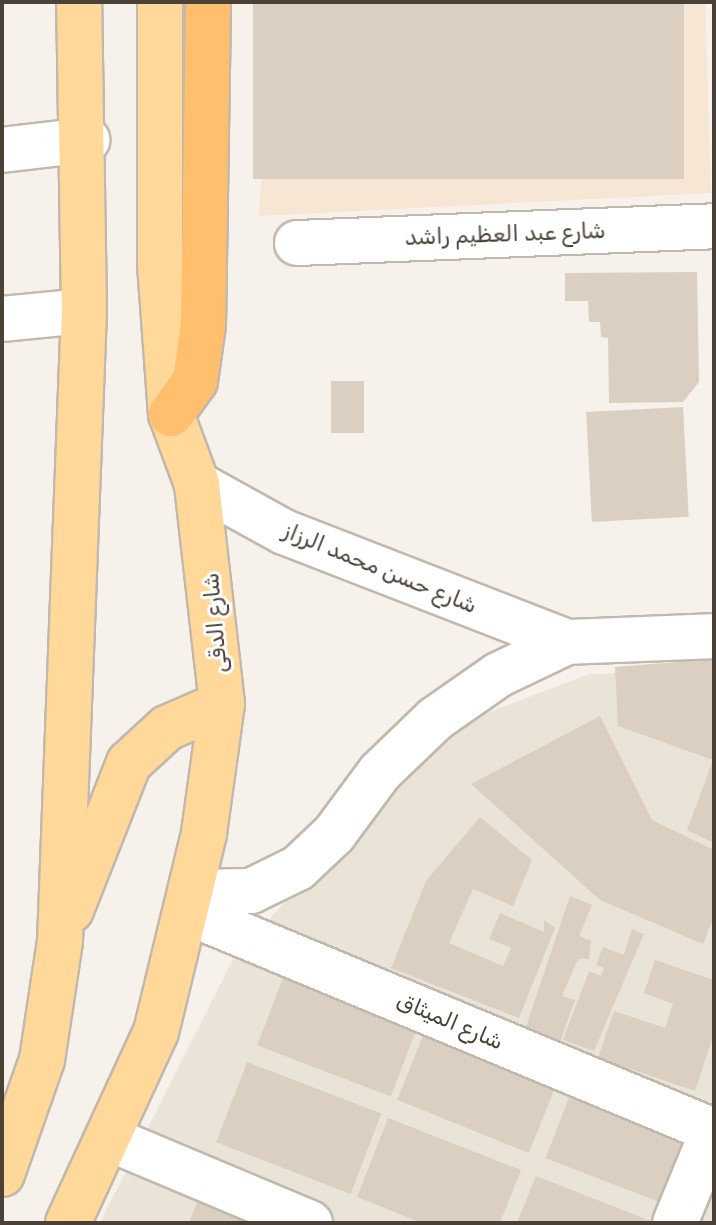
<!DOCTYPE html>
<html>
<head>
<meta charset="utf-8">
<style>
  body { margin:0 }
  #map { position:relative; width:716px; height:1225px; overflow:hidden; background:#f6f1ea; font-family:Rubik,Cairo,sans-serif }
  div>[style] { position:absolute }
  .residential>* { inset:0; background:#eae3d8 }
  .commercial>* { inset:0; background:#f8e6d5 }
  .building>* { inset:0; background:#dbcfc2; transform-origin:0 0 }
  .roads { filter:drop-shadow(2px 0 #c2b8ac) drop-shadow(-2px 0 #c2b8ac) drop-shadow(0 2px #c2b8ac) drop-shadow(0 -2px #c2b8ac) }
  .minor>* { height:44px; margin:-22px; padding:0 22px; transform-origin:22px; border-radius:22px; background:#fff }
  .major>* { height:44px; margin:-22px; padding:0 22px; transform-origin:22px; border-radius:22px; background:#ffd89a }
  .highway>* { height:44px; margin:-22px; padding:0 22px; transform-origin:22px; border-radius:22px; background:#ffbf6c }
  span { translate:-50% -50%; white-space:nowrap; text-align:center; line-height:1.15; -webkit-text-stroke:6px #fff; paint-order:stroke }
  .street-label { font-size:22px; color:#4b4137 }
  .frame { position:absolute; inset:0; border:4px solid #4b4137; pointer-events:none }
</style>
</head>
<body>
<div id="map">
  <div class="residential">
    <div style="clip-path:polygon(714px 671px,714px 1223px,100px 1223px,234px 957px,445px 729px,589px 674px)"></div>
  </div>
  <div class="commercial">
    <div style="clip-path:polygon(272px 2px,705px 2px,711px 193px,259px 216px)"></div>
  </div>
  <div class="building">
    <div style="left:253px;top:2px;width:431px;height:177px"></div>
    <div style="clip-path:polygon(697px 272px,699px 382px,683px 402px,609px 403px,608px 338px,601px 337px,600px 322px,589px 322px,588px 301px,565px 301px,565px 273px)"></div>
    <div style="left:331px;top:381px;width:33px;height:52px"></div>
    <div style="left:683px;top:407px;width:110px;height:97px;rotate:87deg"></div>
    <div style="clip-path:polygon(714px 659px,714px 843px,687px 830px,713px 760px,618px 726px,615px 667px)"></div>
    <div style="clip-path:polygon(600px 716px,652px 820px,714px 850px,714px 916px,703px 944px,600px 900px,471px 784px)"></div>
    <div style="clip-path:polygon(480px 817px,532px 860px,513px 906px,473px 889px,449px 943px,503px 966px,511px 948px,489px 939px,500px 913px,544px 932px,544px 920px,555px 928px,519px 1018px,391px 968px,426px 881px)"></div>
    <div style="clip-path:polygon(570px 896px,592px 905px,579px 936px,591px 941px,589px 959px,578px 959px,562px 996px,575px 1000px,560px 1042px,526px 1027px)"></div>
    <div style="clip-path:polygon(632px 929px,644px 934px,594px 1051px,563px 1040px,589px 971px,601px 976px,604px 968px,596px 965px,603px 947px,624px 955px)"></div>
    <div style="clip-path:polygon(655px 960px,714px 980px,714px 1033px,695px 1091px,598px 1058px,614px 1011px,665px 1028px,673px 1004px,644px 993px)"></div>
    <div style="left:288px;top:965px;width:143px;height:86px;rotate:21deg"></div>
    <div style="left:429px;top:1021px;width:142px;height:85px;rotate:22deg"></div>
    <div style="left:247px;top:1062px;width:144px;height:86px;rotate:21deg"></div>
    <div style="left:576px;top:1079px;width:143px;height:85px;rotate:21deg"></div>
    <div style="clip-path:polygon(388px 1118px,521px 1170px,500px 1223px,422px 1223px,357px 1197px)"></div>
    <div style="clip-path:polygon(536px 1176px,656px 1223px,517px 1223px)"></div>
    <div style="clip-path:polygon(200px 1195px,270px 1223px,189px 1223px)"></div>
  </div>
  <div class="roads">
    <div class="minor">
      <div style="left:2px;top:150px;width:86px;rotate:-6.7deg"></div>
      <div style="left:297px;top:243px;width:417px;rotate:-2.3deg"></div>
      <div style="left:2px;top:319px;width:82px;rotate:-5.6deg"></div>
      <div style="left:197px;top:484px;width:99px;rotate:28.9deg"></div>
      <div style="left:284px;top:532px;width:304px;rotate:21.2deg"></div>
      <div style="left:190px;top:892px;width:61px;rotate:-0.9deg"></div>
      <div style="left:251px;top:891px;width:52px;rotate:-26.1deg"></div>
      <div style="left:298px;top:868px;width:50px;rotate:-43.4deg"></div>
      <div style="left:334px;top:834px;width:77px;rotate:-53.4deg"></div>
      <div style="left:380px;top:772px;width:76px;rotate:-43.9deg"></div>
      <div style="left:435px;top:719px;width:77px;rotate:-34.9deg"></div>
      <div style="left:498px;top:675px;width:76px;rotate:-25.6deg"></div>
      <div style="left:567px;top:642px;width:147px;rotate:-2.3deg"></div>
      <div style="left:187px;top:912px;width:571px;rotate:22.57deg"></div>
      <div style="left:110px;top:1139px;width:217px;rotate:22.8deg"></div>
      <div style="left:675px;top:1223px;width:103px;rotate:-67.7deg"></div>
    </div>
    <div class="major">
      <div style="left:71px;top:910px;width:158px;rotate:-68.5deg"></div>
      <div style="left:129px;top:763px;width:52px;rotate:-42.6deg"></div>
      <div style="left:167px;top:728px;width:60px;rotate:-23.6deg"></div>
      <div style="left:2px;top:1174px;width:121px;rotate:-70.7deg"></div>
      <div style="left:42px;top:1060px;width:120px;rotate:-81.4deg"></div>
      <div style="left:60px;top:941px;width:630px;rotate:-87.82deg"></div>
      <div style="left:84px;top:311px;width:309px;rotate:-90.9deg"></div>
      <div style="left:68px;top:1223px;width:210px;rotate:-65.3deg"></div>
      <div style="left:156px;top:1032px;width:205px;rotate:-76.4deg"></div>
      <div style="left:204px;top:833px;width:130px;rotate:-82.1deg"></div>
      <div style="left:222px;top:704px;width:221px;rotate:-96.5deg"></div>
      <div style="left:197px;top:484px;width:75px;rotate:-110.4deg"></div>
      <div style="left:171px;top:414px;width:151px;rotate:-94.2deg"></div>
      <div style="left:160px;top:263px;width:261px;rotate:-90deg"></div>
    </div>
    <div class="highway">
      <div style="left:171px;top:414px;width:41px;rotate:-54deg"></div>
      <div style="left:195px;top:381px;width:57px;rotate:-81.9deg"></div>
      <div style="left:203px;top:325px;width:323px;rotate:-89.1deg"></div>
    </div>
  </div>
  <div class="street-label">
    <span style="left:505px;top:234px;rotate:-2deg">شارع عبد العظيم راشد</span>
    <span style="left:380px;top:568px;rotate:22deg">شارع حسن محمد الرزاز</span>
    <span style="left:215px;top:623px;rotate:-95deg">شارع الدقى</span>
    <span style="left:450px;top:1021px;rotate:23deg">شارع الميثاق</span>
  </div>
  <div class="frame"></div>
</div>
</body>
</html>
